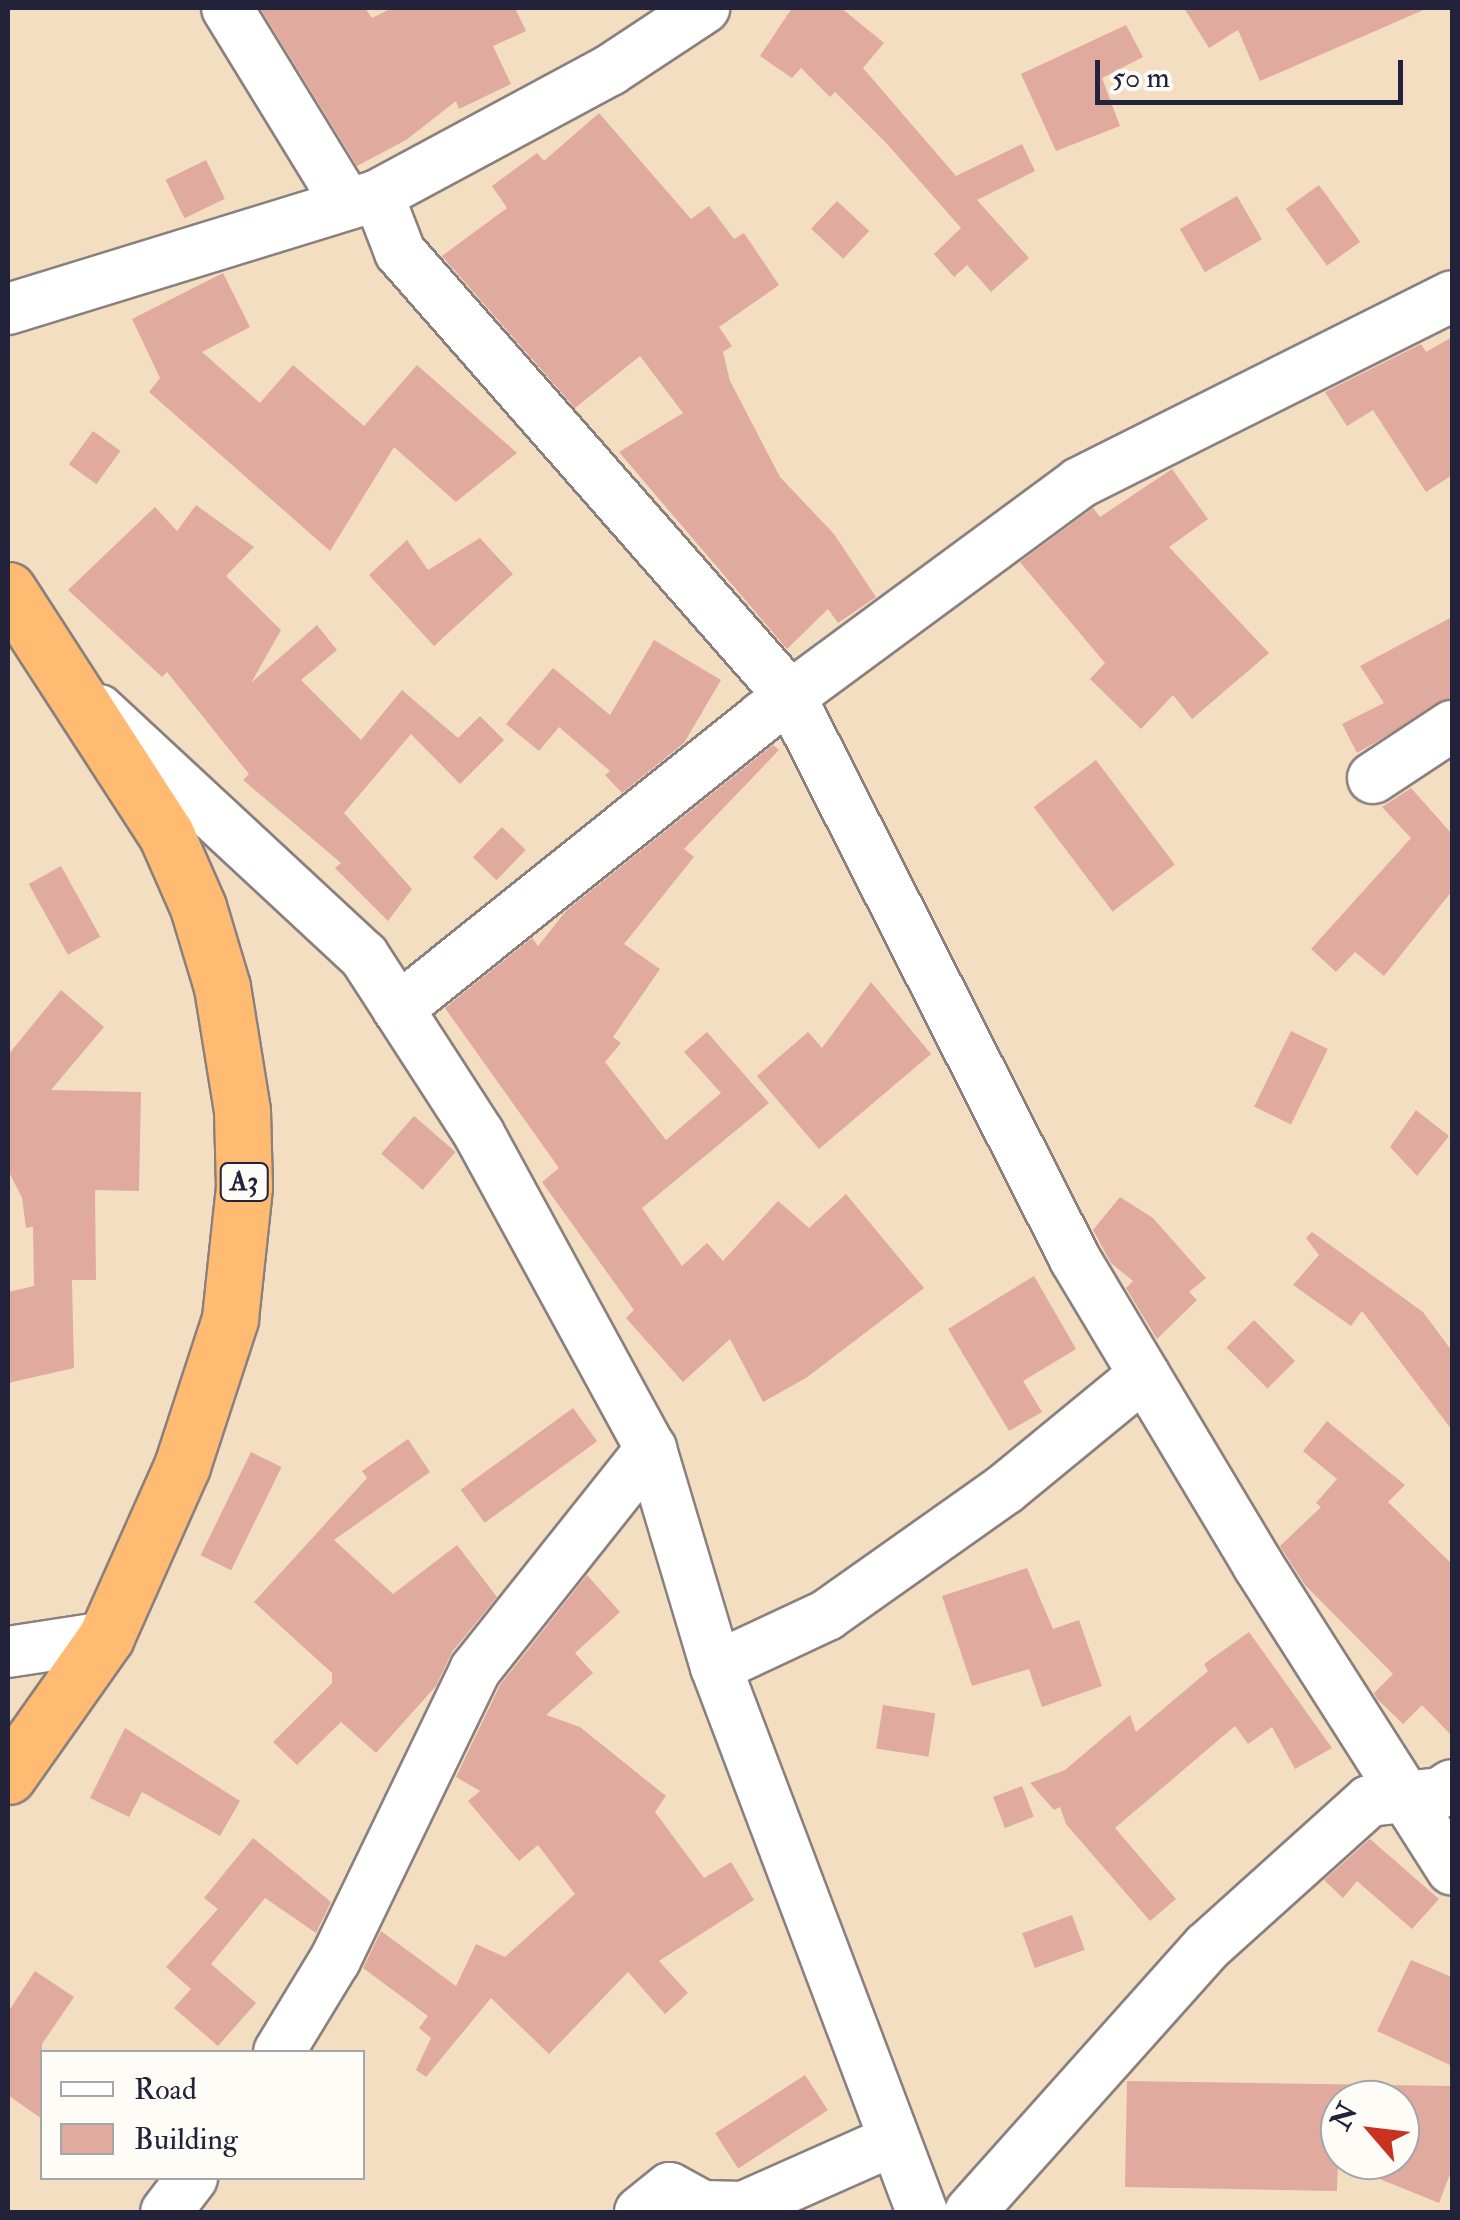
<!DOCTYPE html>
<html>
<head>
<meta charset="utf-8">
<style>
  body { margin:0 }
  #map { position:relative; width:1460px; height:2220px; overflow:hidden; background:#f3dec2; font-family:"IM FELL Double Pica",serif }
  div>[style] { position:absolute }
  .building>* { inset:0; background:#e1aa9e; transform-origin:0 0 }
  .roads { filter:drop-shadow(2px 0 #8a807e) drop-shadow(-2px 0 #8a807e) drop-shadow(0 2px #8a807e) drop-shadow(0 -2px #8a807e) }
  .street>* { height:50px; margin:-25px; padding:0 25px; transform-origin:25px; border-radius:25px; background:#fff }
  .highway>* { height:55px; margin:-27.5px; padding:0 27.5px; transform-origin:27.5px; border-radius:27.5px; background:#ffbb71 }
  span { translate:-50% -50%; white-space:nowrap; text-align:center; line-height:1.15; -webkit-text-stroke:8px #fdfcf7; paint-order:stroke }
  .shield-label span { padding:2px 8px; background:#fdfcf7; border:2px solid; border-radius:8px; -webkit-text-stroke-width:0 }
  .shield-label { font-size:28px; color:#22223b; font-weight:700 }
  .frame { position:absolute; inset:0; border:10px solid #22223b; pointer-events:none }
  .legend { position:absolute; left:40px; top:2050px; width:325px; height:130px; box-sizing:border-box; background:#fdfcf7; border:2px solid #a5a5ac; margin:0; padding:12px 18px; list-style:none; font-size:30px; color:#22223b }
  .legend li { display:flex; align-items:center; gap:20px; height:50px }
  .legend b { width:50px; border:2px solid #a5a5ac }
  .north { position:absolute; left:1320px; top:2080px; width:100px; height:100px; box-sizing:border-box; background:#fdfcf7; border:2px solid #a5a5ac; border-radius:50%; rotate:298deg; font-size:28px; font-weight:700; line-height:40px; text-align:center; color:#22223b }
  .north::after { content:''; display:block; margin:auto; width:35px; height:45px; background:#c8321e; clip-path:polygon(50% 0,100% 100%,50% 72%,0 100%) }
  .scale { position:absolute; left:1095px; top:60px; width:308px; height:45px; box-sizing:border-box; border:5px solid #22223b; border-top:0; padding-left:12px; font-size:30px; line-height:35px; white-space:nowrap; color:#22223b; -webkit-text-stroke:8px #fdfcf7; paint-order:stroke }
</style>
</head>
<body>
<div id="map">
  <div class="building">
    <div style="clip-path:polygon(260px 8px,365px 8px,372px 18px,392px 8px,515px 8px,526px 31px,493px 46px,511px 84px,459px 109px,456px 101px,406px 140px,357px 166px)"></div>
    <div style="clip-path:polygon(792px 8px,841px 8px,884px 43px,863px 68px,956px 176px,1022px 144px,1035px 171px,977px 200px,1029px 258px,991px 292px,967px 265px,954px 277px,934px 254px,961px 228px,888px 145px,835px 92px,830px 97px,801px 68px,792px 78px,760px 56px)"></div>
    <div style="clip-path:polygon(1184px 8px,1428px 8px,1260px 81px,1238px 30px,1209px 48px)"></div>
    <div style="clip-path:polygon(1126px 25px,1143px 57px,1102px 78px,1120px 126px,1056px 151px,1021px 74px)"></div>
    <div style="clip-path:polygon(599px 113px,691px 219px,709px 206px,734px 239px,744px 233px,779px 285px,719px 327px,732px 346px,723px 352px,730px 381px,780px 477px,834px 534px,876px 597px,838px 623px,828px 609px,787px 649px,619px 452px,683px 413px,640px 356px,575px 408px,442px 256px,507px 208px,492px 186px,537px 153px,544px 161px)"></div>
    <div style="left:206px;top:160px;width:43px;height:45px;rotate:64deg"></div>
    <div style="left:1319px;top:185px;width:70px;height:41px;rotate:54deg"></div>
    <div style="left:1237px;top:196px;width:50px;height:66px;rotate:60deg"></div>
    <div style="left:837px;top:201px;width:44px;height:38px;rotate:43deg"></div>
    <div style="clip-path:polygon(223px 273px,250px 327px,202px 352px,260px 403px,293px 365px,364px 426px,417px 365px,517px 453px,456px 502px,394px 447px,330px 551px,149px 392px,160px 378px,132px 319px)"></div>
    <div style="clip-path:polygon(1452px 337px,1452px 475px,1426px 492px,1373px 410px,1347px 426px,1325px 392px,1421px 344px,1426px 352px)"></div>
    <div style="left:93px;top:431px;width:34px;height:41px;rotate:36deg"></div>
    <div style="clip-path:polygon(1172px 469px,1208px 519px,1169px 547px,1269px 653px,1192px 719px,1173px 695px,1141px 729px,1090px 679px,1105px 663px,1020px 562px,1093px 508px,1100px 517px)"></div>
    <div style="clip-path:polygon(196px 505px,254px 547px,226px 576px,281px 630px,251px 683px,317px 625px,337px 650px,301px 680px,361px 740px,402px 690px,458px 738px,480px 716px,504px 740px,460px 784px,411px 734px,344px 813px,412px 889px,388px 921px,335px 868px,341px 863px,243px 780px,249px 774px,167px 672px,162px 677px,68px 590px,155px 507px,177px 531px)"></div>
    <div style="clip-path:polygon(480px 538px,513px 574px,434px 646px,369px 575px,407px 540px,428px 570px)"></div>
    <div style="clip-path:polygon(1452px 617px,1452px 698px,1357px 753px,1342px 724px,1384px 703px,1360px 666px)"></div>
    <div style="clip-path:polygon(654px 640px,721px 680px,684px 743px,622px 793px,605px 775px,610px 771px,559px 727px,539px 751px,506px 724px,553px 668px,610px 715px)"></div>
    <div style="clip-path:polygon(773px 745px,779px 750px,684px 849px,694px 857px,624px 944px,660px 969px,613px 1037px,621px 1043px,605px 1062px,666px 1140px,721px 1093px,684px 1052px,707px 1032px,769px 1103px,642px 1208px,682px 1266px,707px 1243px,723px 1261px,778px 1201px,809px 1228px,846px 1194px,924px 1288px,806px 1378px,763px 1402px,730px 1339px,683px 1382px,626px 1318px,634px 1310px,542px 1182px,559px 1168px,445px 1008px,532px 938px,538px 946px,566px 911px)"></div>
    <div style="left:1096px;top:760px;width:131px;height:78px;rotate:53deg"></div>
    <div style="clip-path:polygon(1411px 788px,1452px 834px,1452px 891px,1384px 976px,1355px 952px,1336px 972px,1311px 949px,1411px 838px,1382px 807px)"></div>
    <div style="left:502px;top:827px;width:33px;height:42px;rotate:44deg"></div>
    <div style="left:61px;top:866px;width:81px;height:37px;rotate:61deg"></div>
    <div style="clip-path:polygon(871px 982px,931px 1054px,819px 1149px,757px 1076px,808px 1032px,822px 1048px)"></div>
    <div style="clip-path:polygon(61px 990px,104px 1027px,51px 1090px,141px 1092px,139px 1191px,95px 1190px,96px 1280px,72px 1280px,74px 1368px,8px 1383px,8px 1292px,34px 1286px,33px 1227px,26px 1228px,22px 1198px,8px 1170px,8px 1055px)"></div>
    <div style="left:1291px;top:1031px;width:41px;height:84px;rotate:26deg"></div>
    <div style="clip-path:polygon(1416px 1110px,1449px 1136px,1417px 1176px,1390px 1147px)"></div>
    <div style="left:414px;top:1116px;width:55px;height:50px;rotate:41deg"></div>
    <div style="clip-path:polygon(1120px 1197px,1153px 1218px,1206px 1278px,1189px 1292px,1197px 1300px,1157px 1339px,1126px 1288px,1133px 1281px,1111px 1263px,1093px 1230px)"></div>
    <div style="clip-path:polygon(1312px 1232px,1423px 1312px,1452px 1351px,1452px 1430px,1362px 1311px,1351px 1326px,1293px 1285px,1319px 1255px,1306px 1238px)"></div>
    <div style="clip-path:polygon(1034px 1276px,1076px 1349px,1023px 1381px,1042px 1412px,1009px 1431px,948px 1329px)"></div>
    <div style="left:1254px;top:1320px;width:58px;height:39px;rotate:45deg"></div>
    <div style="left:573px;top:1408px;width:41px;height:139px;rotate:54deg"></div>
    <div style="clip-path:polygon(1327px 1421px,1405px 1485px,1388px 1502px,1452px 1564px,1452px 1736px,1422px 1705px,1403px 1724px,1377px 1699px,1374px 1693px,1393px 1674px,1305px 1585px,1280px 1546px,1321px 1507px,1316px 1503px,1337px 1479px,1303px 1451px)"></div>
    <div style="clip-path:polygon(408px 1439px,430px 1472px,334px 1540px,393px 1594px,457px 1545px,497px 1597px,452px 1652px,436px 1686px,376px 1753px,341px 1722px,297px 1765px,273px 1742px,332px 1683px,332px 1673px,254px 1602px,367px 1478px,362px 1471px)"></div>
    <div style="left:251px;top:1452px;width:34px;height:115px;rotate:26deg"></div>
    <div style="clip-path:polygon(1027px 1568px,1053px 1629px,1079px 1620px,1102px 1686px,1042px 1707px,1029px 1669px,972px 1686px,942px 1596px)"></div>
    <div style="clip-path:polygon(587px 1575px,620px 1612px,575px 1653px,593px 1673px,546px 1715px,580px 1727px,666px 1796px,655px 1812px,704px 1878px,731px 1862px,754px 1900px,659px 1961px,688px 1993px,665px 2014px,628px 1972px,549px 2054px,491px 1998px,426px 2077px,416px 2070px,431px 2038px,419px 2028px,428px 2016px,363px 1968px,381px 1931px,456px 1986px,476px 1944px,505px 1957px,575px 1894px,538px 1845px,519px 1861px,468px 1801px,480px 1791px,456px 1777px,500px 1685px)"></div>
    <div style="clip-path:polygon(1249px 1632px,1332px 1748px,1295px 1769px,1272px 1727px,1248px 1744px,1235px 1726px,1115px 1828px,1176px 1899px,1150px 1921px,1066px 1824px,1060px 1807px,1054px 1810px,1030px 1783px,1065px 1770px,1130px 1715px,1136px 1732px,1208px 1671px,1204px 1664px)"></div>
    <div style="left:883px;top:1705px;width:53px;height:44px;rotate:9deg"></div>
    <div style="clip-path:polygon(125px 1728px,240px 1801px,220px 1836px,142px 1792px,129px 1817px,90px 1798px)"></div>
    <div style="left:1022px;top:1786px;width:33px;height:31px;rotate:69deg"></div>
    <div style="clip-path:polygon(253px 1838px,331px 1902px,316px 1933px,265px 1898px,211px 1964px,256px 2003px,218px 2046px,174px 2008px,191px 1989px,166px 1967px,218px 1909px,204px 1898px)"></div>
    <div style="clip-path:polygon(1370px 1839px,1439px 1899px,1412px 1929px,1357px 1881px,1343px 1898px,1324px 1880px)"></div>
    <div style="left:1072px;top:1915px;width:37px;height:53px;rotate:70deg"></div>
    <div style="clip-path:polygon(1411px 1960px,1452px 1977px,1452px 2066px,1377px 2031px)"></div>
    <div style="clip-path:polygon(35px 1971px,74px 1997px,42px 2044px,42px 2119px,8px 2095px,8px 2012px)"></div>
    <div style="left:805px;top:2075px;width:42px;height:107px;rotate:57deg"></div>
    <div style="clip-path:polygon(evenodd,1127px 2081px,1452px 2086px,1452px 2169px,1439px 2203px,1338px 2162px,1337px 2191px,1125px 2187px,1127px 2081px,1340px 2100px,1400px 2100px,1400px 2160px,1340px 2160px,1340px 2100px)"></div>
  </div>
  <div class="roads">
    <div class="street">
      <div style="left:227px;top:8px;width:230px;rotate:58.5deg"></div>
      <div style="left:378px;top:195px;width:61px;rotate:68.9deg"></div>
      <div style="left:400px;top:252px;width:591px;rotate:48.7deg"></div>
      <div style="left:790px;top:696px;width:631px;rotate:63.15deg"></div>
      <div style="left:1075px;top:1259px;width:357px;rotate:59.1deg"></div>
      <div style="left:1258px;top:1565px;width:361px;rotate:57.5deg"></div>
      <div style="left:8px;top:309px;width:387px;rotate:-17.1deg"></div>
      <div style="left:378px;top:195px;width:264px;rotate:-28.3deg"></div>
      <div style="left:610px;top:70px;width:113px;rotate:-33.4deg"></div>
      <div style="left:99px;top:710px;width:362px;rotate:42.9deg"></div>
      <div style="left:364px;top:956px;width:212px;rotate:57.1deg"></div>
      <div style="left:479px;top:1134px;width:359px;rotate:61.4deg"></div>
      <div style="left:651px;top:1449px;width:227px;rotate:73.4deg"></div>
      <div style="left:716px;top:1667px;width:583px;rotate:69.29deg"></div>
      <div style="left:1373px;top:778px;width:95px;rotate:-33.4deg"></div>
      <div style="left:398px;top:1009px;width:467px;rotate:-38.7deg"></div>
      <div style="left:762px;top:717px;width:394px;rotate:-36.4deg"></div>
      <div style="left:1079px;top:483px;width:417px;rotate:-26.6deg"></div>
      <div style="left:8px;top:1652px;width:99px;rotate:-8.7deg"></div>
      <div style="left:716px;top:1667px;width:123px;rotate:-25.1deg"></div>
      <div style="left:827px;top:1615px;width:218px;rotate:-35.3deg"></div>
      <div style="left:1005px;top:1489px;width:180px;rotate:-39.4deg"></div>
      <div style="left:279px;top:2052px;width:108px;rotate:-58.7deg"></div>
      <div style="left:335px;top:1960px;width:322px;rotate:-64.2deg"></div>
      <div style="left:475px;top:1670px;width:283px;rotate:-51.5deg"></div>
      <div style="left:166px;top:2212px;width:43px;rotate:-52.6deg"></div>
      <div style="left:640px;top:2212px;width:38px;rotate:-39deg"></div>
      <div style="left:670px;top:2188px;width:38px;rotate:29deg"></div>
      <div style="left:703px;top:2206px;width:40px;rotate:1.4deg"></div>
      <div style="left:743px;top:2207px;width:165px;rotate:-23.9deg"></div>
      <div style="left:970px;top:2212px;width:356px;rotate:-48.2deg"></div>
      <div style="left:1207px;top:1947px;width:218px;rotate:-42deg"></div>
      <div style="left:1369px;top:1801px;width:71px;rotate:-6.4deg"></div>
      <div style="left:1440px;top:1793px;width:14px;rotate:-34deg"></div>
    </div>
    <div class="highway">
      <div style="left:8px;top:590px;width:291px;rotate:57.1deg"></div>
      <div style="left:166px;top:834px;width:80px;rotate:66.3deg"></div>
      <div style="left:198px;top:907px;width:84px;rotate:73.3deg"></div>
      <div style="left:222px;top:987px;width:126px;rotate:80.8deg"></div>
      <div style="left:242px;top:1111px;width:76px;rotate:88.5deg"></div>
      <div style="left:244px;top:1187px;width:133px;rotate:96.1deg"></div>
      <div style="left:230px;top:1319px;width:155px;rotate:108.1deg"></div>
      <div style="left:182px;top:1466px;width:187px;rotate:114deg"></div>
      <div style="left:106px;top:1637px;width:170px;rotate:125.2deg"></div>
    </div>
  </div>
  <div class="shield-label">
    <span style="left:244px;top:1182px">A3</span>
  </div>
  <div class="frame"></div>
  <ul class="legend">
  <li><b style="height:12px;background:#fff"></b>Road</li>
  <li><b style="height:28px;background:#e1aa9e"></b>Building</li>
  </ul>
  <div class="north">N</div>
  <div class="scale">50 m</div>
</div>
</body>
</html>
